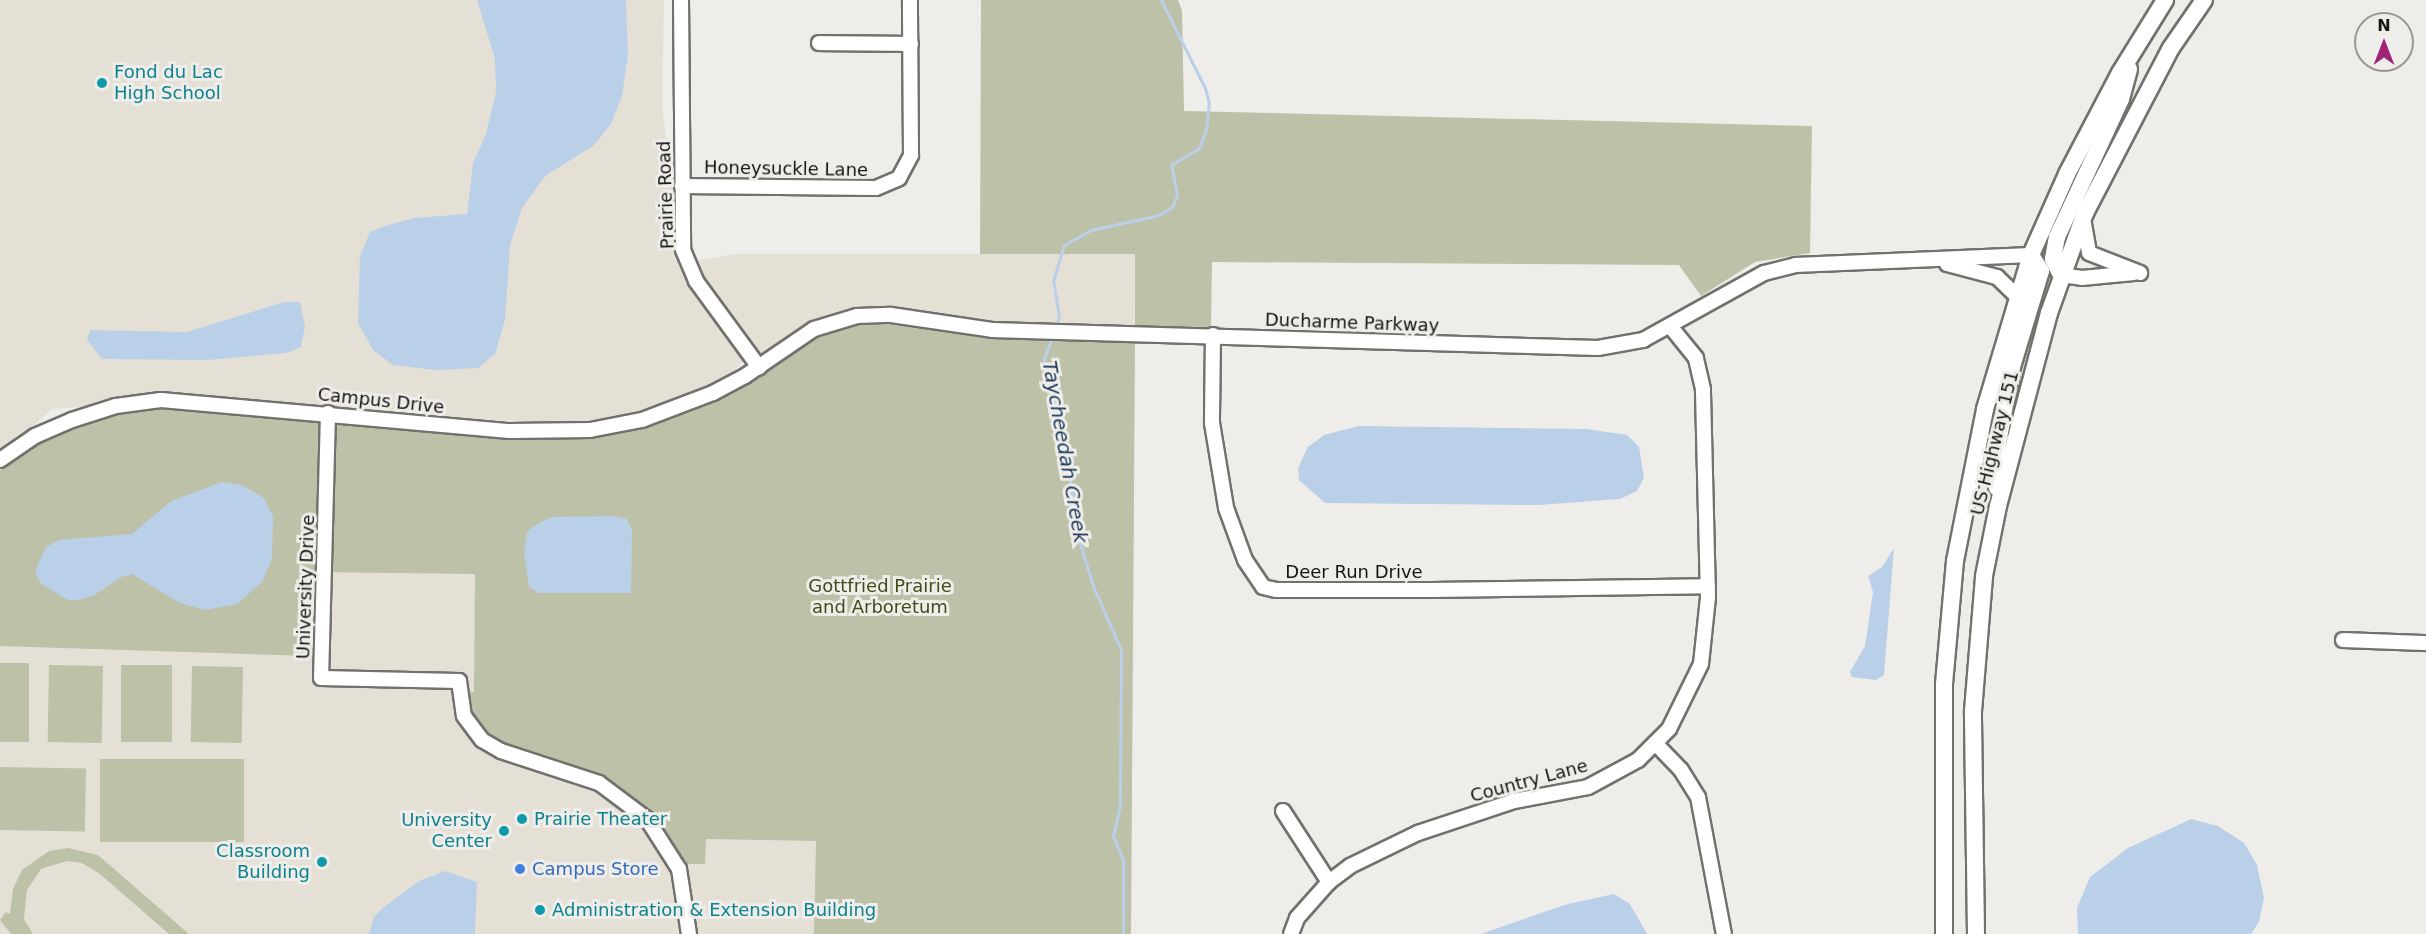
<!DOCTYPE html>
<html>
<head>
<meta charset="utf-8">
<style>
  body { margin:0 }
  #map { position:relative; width:2426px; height:934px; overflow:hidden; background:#efede9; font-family:"DejaVu Sans",sans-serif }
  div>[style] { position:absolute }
  .built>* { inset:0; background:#e5e0d5 }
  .green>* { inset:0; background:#bdc1a8; transform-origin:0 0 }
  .water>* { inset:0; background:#bacfe8 }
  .stream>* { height:3px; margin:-1.5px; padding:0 1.5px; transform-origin:1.5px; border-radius:1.5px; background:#bacfe8 }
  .roads { filter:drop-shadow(2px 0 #72716d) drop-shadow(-2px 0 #72716d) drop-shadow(0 2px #72716d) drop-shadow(0 -2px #72716d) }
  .minor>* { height:14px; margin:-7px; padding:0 7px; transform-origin:7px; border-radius:7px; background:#fff }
  .major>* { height:16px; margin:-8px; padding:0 8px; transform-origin:8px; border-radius:8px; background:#fff }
  .dots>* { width:16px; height:16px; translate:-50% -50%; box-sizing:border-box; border:3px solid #efede9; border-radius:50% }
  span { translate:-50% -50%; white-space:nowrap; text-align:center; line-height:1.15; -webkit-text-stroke:6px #efede9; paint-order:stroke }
  .culture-label { font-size:18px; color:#0d838f }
  .left { translate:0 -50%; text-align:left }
  .right { translate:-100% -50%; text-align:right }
  .street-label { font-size:18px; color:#161514 }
  .park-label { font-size:18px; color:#454b19 }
  .shop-label { font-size:18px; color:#366cbe }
  .water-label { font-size:20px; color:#1d3b5e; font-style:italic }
  .north { position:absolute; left:2354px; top:12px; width:60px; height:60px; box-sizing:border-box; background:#efede9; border:2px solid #989794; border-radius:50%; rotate:0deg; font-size:16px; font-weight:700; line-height:24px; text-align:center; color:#161514 }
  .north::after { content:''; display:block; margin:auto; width:21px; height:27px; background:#a02377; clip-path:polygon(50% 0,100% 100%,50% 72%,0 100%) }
</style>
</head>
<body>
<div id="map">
  <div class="built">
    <div style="clip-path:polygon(0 0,664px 0,662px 108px,684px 254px,750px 354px,733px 372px,687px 395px,634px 413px,589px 421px,535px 423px,468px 418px,466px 427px,185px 400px,52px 409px,0 455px)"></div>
    <div style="clip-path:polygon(736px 254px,1135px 254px,1131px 934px,0 934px,0 470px,136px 410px,160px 409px,518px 440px,575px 440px,647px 427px,719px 399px,768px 369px,694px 261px)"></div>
  </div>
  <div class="green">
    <div style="clip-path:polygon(981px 0,1178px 0,1182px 11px,1184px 111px,1812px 126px,1810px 253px,1755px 262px,1701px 296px,1679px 265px,1212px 262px,1211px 327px,1135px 326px,1135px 254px,980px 254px)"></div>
    <div style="clip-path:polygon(872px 322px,979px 337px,1135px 343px,1131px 934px,814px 934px,816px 841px,706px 839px,705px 864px,683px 864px,650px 816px,618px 788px,581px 769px,488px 737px,471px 719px,465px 692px,474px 692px,475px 574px,312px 572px,309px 656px,0 646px,0 470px,44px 439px,77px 424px,110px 415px,160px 409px,518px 440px,595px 438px,647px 427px,690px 412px,734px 391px,817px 336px)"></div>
    <div style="left:0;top:663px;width:29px;height:79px"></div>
    <div style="left:49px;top:665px;width:54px;height:77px;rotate:1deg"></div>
    <div style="left:121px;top:665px;width:51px;height:77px"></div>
    <div style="left:192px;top:666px;width:51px;height:76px;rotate:1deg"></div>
    <div style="left:100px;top:759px;width:144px;height:83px"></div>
    <div style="left:0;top:767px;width:86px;height:63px;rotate:1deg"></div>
    <div style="clip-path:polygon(68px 848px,98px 855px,189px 934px,169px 934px,100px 874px,82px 863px,67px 861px,41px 869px,27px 890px,24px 919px,33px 934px,11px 934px,0 920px,6px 912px,10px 914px,13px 889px,22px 870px,49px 851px)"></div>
  </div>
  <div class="water">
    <div style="clip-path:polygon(477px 0,626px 0,628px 55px,622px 96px,611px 124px,593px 146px,545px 176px,522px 208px,510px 245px,505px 320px,495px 354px,478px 368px,435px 370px,393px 365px,373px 350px,358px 323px,360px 256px,370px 232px,382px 227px,414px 218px,467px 214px,473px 163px,486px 134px,496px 92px,495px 59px)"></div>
    <div style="clip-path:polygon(284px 302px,300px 302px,305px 326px,301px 347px,286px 353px,208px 360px,102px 359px,87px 340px,90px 330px,187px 332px)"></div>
    <div style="clip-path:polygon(1359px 426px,1587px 429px,1627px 435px,1639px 447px,1644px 478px,1637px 491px,1620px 499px,1539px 505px,1325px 503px,1299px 480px,1298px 468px,1308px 447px,1324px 435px)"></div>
    <div style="clip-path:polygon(222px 482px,242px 485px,264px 498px,273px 517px,272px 559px,262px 582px,237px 604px,205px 610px,180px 603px,132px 574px,121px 577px,93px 596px,77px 600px,68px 600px,41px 584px,35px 571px,46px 547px,59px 540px,132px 534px,171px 501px)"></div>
    <div style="clip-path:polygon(614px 516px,627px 519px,632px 530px,631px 593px,538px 593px,529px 587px,524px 553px,527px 532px,534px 526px,551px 517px)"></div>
    <div style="clip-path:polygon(1894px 548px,1884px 675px,1876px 680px,1852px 677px,1850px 672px,1865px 646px,1868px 626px,1873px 592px,1868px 576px,1882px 567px)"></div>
    <div style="clip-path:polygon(2191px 819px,2218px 826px,2244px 843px,2257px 865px,2264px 898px,2259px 922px,2251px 934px,2078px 934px,2077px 908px,2090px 877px,2128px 848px)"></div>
    <div style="clip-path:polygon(445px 871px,477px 882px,475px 934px,369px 934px,374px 917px,384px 907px,419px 881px)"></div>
    <div style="clip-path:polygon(1614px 894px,1630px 904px,1647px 934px,1481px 934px,1564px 905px)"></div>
  </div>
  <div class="stream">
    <div style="left:1055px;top:328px;width:12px;rotate:-70deg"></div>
    <div style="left:1059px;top:317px;width:36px;rotate:-99deg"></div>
    <div style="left:1053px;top:281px;width:38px;rotate:-73deg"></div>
    <div style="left:1064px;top:245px;width:31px;rotate:-29deg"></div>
    <div style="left:1091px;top:230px;width:70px;rotate:-12.4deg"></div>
    <div style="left:1159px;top:215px;width:15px;rotate:-32deg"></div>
    <div style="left:1172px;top:207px;width:13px;rotate:-67deg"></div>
    <div style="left:1177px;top:195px;width:31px;rotate:-101deg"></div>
    <div style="left:1171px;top:165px;width:33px;rotate:-31deg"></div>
    <div style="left:1199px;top:148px;width:19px;rotate:-69deg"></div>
    <div style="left:1206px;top:130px;width:27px;rotate:-84deg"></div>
    <div style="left:1209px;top:103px;width:16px;rotate:-105deg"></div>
    <div style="left:1205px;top:88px;width:98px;rotate:-116.6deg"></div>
    <div style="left:1052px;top:337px;width:23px;rotate:110deg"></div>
    <div style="left:1044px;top:359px;width:110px;rotate:77.4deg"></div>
    <div style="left:1068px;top:466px;width:71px;rotate:81.9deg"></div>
    <div style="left:1078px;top:536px;width:52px;rotate:73.3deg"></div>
    <div style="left:1093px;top:586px;width:70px;rotate:66.4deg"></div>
    <div style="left:1121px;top:650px;width:156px;rotate:90.4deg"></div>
    <div style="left:1120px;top:806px;width:31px;rotate:103deg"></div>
    <div style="left:1113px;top:836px;width:26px;rotate:67deg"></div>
    <div style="left:1123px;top:860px;width:74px;rotate:90deg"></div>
  </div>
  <div class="roads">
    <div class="minor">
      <div style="left:681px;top:0;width:250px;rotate:89.5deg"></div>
      <div style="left:683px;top:250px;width:34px;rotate:67deg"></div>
      <div style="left:696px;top:281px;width:107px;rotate:53.8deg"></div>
      <div style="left:819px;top:43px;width:92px;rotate:0.6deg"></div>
      <div style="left:682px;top:186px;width:194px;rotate:0.6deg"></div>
      <div style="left:876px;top:188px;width:25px;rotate:-23deg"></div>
      <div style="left:899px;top:178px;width:26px;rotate:-62deg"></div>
      <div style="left:911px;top:155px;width:155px;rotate:-90.4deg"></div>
      <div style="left:2084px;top:224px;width:29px;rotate:80deg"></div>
      <div style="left:2089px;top:253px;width:55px;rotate:21.4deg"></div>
      <div style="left:1947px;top:264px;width:52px;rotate:14.6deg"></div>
      <div style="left:1997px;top:277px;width:29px;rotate:44deg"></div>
      <div style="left:2061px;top:275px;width:21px;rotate:8deg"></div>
      <div style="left:2082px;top:278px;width:52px;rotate:-5.5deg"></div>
      <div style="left:1213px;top:335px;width:88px;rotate:90.7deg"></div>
      <div style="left:1212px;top:423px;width:86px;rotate:80.6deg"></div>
      <div style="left:1226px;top:508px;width:55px;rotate:69.9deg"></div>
      <div style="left:1245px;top:560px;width:32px;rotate:56deg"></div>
      <div style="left:1263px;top:587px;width:13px;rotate:13deg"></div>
      <div style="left:1276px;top:590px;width:155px"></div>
      <div style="left:1431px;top:590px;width:277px;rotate:-0.8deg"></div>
      <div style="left:328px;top:413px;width:265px;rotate:91.5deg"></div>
      <div style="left:321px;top:678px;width:138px;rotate:1.2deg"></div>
      <div style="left:459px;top:681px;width:35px;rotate:82deg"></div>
      <div style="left:464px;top:716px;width:30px;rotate:53deg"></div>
      <div style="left:482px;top:740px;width:22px;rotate:30deg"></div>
      <div style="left:501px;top:751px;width:103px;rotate:18.1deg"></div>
      <div style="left:599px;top:783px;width:60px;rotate:36.9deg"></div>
      <div style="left:647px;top:819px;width:59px;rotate:57.4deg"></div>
      <div style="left:679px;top:869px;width:66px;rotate:81.3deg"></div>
      <div style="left:0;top:460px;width:42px;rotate:-34.4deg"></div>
      <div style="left:35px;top:436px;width:40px;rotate:-23.4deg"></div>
      <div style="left:72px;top:420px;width:46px;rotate:-17.7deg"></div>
      <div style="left:116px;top:406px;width:45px;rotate:-7.6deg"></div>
      <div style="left:161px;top:400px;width:350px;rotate:5.1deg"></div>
      <div style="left:510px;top:431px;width:80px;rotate:-0.7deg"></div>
      <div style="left:590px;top:430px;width:53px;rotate:-10.9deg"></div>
      <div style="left:642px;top:420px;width:76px;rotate:-20.8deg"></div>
      <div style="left:713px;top:393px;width:36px;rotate:-28deg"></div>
      <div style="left:745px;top:376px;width:83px;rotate:-34.3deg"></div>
      <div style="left:814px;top:329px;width:45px;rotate:-16.8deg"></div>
      <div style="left:857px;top:316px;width:34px;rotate:-2deg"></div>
      <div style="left:891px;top:315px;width:102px;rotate:8.4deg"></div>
      <div style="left:992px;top:330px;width:606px;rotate:1.7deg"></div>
      <div style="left:1598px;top:348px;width:46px;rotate:-10.1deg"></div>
      <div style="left:1643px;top:340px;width:138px;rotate:-29deg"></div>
      <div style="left:1764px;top:273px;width:32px;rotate:-14deg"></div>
      <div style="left:1795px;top:265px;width:236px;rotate:-2.4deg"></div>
      <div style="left:2343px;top:640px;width:83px;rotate:2.1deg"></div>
      <div style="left:1655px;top:743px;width:37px;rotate:46deg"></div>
      <div style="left:1681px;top:770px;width:32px;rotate:58deg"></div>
      <div style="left:1698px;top:797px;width:139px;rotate:79.3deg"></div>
      <div style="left:1283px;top:811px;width:85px;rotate:57.1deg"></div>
      <div style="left:1291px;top:934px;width:17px;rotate:-69deg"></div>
      <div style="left:1297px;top:918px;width:48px;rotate:-48.4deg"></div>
      <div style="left:1329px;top:882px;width:26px;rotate:-37deg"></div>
      <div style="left:1350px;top:866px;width:76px;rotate:-25.9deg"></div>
      <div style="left:1418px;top:833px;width:101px;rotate:-18.4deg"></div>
      <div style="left:1514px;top:801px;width:75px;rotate:-10.7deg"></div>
      <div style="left:1588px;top:787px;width:57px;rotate:-28.4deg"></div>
      <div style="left:1638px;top:760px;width:44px;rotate:-45deg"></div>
      <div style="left:1669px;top:729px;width:72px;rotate:-63.8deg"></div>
      <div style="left:1701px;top:664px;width:67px;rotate:-84deg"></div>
      <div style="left:1708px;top:597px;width:208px;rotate:-91.4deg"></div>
      <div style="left:1703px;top:389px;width:32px;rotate:-103deg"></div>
      <div style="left:1696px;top:358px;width:41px;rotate:-129.1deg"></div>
    </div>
    <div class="major">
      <div style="left:2061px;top:275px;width:18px;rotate:-117deg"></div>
      <div style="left:2053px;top:259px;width:22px;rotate:-80deg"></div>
      <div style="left:2057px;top:237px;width:152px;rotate:-65.1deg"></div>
      <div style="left:2121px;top:99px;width:31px;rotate:-75deg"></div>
      <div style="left:1997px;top:488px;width:34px;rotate:-92deg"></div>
      <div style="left:1996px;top:454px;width:88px;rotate:-79.6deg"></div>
      <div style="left:2012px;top:367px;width:100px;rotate:-73.2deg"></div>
      <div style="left:2041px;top:271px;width:19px;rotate:-122deg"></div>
      <div style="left:1944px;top:934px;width:250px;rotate:-90deg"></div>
      <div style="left:1944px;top:684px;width:123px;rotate:-84.9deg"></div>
      <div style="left:1955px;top:561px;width:155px;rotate:-78.8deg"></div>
      <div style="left:1985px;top:409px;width:161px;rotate:-73.4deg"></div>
      <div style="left:2031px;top:255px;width:89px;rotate:-66deg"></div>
      <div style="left:2067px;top:174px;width:114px;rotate:-62.3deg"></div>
      <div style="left:2120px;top:73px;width:86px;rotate:-58.3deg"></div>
      <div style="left:1976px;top:934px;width:223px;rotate:-90.8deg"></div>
      <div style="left:1973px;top:711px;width:135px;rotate:-85.3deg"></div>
      <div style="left:1984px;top:576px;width:71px;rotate:-78.7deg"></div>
      <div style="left:1998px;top:506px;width:200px;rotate:-75.2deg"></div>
      <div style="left:2049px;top:313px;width:106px;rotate:-70.2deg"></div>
      <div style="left:2085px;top:213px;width:186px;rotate:-62.5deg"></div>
      <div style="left:2171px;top:48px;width:58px;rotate:-55.5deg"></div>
    </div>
  </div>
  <div class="dots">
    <div style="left:102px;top:83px;background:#0f9aa8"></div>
    <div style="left:522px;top:819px;background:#0f9aa8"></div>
    <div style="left:504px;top:831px;background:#0f9aa8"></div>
    <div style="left:322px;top:862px;background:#0f9aa8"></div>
    <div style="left:520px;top:869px;background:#3f7fe0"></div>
    <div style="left:540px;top:910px;background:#0f9aa8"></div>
  </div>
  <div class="culture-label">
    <span class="left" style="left:114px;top:83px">Fond du Lac<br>High School</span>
    <span class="left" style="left:534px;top:819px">Prairie Theater</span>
    <span class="right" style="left:492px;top:831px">University<br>Center</span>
    <span class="right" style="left:310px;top:862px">Classroom<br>Building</span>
    <span class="left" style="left:552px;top:910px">Administration &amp; Extension Building</span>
  </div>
  <div class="street-label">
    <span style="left:786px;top:169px;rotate:1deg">Honeysuckle Lane</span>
    <span style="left:666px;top:195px;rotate:-92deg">Prairie Road</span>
    <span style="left:1352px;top:323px;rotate:2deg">Ducharme Parkway</span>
    <span style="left:381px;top:401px;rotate:6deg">Campus Drive</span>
    <span style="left:1995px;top:443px;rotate:-76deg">US Highway 151</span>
    <span style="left:1354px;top:572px">Deer Run Drive</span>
    <span style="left:306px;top:587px;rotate:-88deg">University Drive</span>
    <span style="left:1529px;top:781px;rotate:-15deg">Country Lane</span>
  </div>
  <div class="park-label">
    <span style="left:880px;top:597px">Gottfried Prairie<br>and Arboretum</span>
  </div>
  <div class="shop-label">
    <span class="left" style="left:532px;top:869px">Campus Store</span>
  </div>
  <div class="water-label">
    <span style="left:1065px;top:452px;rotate:80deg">Taycheedah Creek</span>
  </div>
  <div class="north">N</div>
</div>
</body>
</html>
